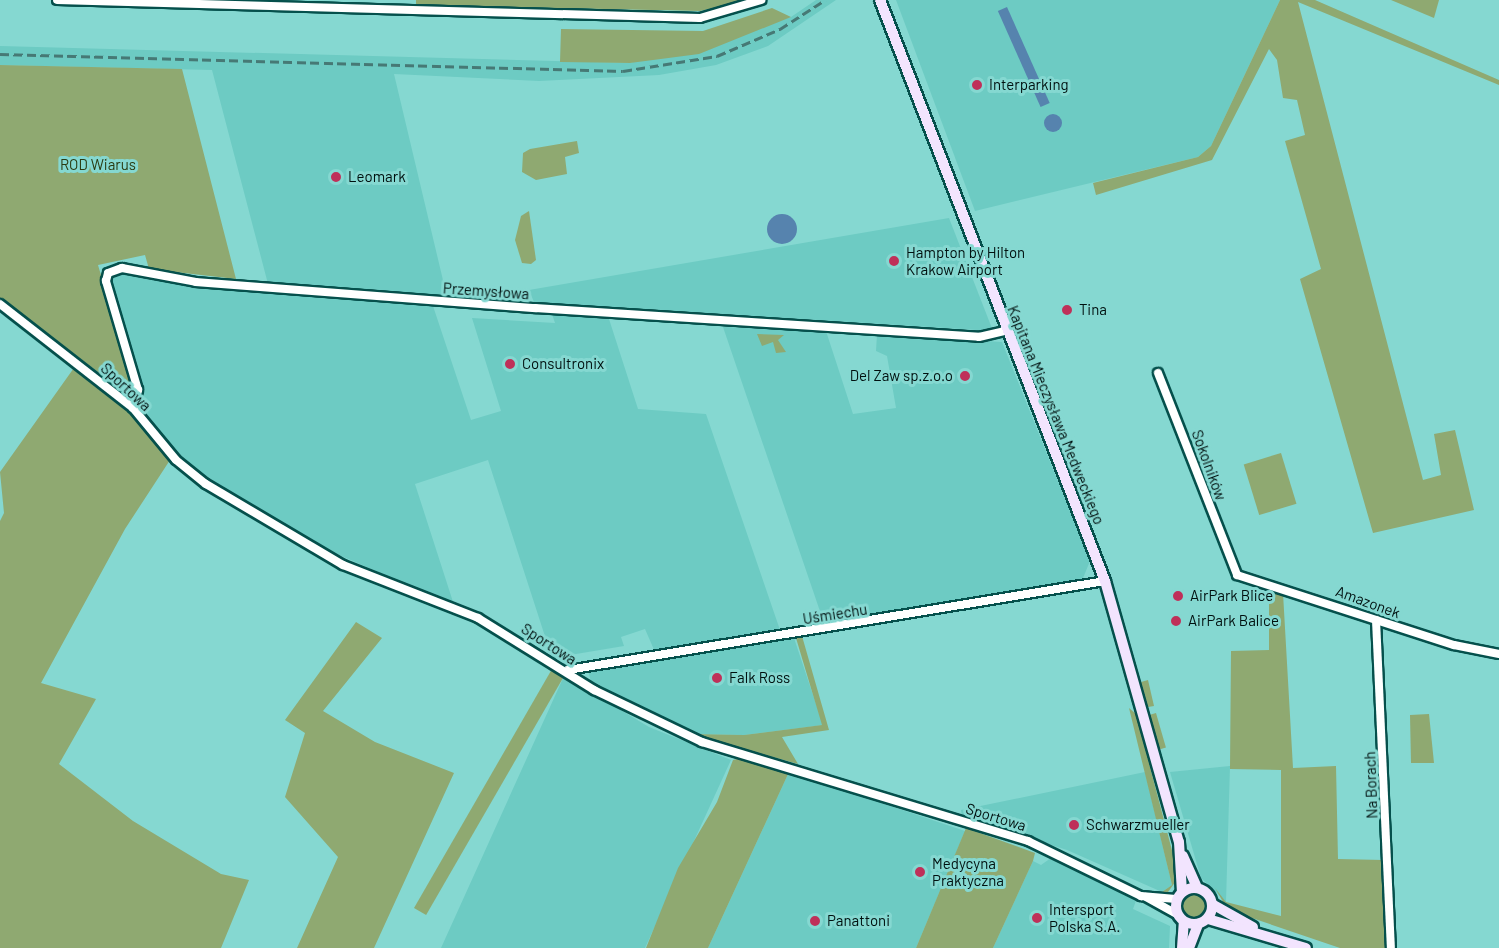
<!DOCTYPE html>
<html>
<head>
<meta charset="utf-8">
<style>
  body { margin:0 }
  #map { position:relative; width:1499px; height:948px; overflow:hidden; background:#85d8d1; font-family:Barlow,sans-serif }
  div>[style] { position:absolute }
  .built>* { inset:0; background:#6dcbc3 }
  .green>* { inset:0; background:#8fa971; transform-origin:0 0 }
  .round { border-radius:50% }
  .water>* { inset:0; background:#5683ae; transform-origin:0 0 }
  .roads { filter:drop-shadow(2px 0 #05504c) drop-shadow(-2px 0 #05504c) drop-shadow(0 2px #05504c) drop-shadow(0 -2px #05504c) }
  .street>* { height:8px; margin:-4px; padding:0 4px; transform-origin:4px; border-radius:4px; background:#fff }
  .secondary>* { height:10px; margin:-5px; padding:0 5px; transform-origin:5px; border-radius:5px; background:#f2e4fe }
  .secondary>.ring { margin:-5px; padding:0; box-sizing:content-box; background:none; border:10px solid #f2e4fe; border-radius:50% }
  .rail>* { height:3px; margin-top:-1.5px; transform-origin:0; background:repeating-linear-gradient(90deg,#467975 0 9px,transparent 0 13.5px) }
  .dots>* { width:16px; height:16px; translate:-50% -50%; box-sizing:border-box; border:3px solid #85d8d1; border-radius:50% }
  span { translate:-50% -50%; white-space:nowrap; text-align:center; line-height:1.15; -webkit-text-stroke:6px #85d8d1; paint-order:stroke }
  .poi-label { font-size:15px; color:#00100f }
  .left { translate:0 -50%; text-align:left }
  .right { translate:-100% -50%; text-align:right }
  .park-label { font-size:15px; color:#2a3b12 }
  .street-label { font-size:15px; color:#00100f }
</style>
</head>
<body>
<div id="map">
  <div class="built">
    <div style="clip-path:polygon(816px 0,836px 0,768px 46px,716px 65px,659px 75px,539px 81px,394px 74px,447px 297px,268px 284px,212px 70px,0 65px,0 46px,630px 63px,791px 17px)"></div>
    <div style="clip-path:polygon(896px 0,1280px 0,1211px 146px,1198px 157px,975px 211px)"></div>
    <div style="clip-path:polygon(949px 218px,993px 331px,534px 302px,529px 290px)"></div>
    <div style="clip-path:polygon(116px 274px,433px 306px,471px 420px,501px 411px,472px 318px,555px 323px,552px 314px,609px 319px,638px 409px,706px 414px,780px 630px,655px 652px,645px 629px,621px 637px,624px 646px,552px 658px,488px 460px,415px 484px,454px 605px,291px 534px,219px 490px,177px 457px,146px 419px,109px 288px)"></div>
    <div style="clip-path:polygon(723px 327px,826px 331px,853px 414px,896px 408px,887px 356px,876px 351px,877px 334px,1002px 342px,1090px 561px,1081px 583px,824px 623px)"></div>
    <div style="clip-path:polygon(794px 638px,823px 725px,744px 735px,691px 734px,591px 682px,588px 670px)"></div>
    <div style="clip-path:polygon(564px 676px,649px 727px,731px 760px,645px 948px,441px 948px)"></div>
    <div style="clip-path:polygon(1230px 766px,1226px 902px,1201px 878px,1170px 772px)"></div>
    <div style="clip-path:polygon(789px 772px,965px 831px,916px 948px,708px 948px)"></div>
    <div style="clip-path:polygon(1145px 772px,1172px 885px,1162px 892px,1067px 850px,962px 817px,961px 810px)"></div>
    <div style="clip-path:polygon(1051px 858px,1137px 898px,1133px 909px,1170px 926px,1169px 948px,993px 948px,1033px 861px,1041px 865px)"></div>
  </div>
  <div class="green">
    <div style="clip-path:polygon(416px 0,749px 0,700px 11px,416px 5px)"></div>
    <div style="clip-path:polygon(1280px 0,1315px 0,1499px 80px,1499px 85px,1298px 2px,1423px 480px,1441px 475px,1434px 434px,1455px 430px,1474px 510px,1373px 533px,1300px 279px,1321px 269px,1285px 141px,1305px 135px,1297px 100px,1283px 98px,1277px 60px,1269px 49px,1212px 160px,1096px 195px,1093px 183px,1198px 157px,1211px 146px)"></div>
    <div style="clip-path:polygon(1391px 0,1439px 0,1434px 18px)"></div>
    <div style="clip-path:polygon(772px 8px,791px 17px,699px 54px,630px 63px,560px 62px,561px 29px,703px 31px)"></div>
    <div style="clip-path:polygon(0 65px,182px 69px,236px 279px,149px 269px,145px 255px,98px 265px,133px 384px,129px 395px,0 299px)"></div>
    <div style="clip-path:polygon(577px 141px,579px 153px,565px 157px,567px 174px,536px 180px,522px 172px,523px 153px,530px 149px)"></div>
    <div style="clip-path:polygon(529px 211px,536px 260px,531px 264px,522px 263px,515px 240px,521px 216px)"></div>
    <div style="clip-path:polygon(757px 334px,784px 335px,778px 340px,786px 352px,776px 353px,773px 342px,762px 346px)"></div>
    <div style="clip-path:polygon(76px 365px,125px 408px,170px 460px,125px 529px,41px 683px,96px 699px,59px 764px,133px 821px,221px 874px,249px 880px,221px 948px,0 948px,0 521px,4px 513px,0 472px)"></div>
    <div style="left:1281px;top:453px;width:53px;height:39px;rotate:73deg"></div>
    <div style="clip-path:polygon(1269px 588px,1283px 593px,1293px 768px,1336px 766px,1338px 859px,1383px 860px,1387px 948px,1340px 948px,1249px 917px,1226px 907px,1215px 888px,1226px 902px,1281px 916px,1281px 770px,1230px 769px,1231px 651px,1269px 650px)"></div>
    <div style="clip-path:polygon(356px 622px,382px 638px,323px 711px,375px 742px,454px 773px,374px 948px,297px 948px,338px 857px,285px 797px,305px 733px,285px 720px)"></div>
    <div style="clip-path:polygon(802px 636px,829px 730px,782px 737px,798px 764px,691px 734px,744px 735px,822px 725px,796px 638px)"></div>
    <div style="left:552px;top:669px;width:14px;height:276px;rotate:30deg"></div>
    <div style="clip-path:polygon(1148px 680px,1154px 706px,1148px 707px,1141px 682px)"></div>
    <div style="clip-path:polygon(1129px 708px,1136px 714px,1174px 858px,1176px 881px,1168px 892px,1162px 892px,1172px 885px)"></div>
    <div style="left:1156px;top:713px;width:36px;height:7px;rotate:74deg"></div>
    <div style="clip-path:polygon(1429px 714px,1434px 763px,1411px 763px,1410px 715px)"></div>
    <div style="clip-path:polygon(741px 758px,789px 772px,708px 948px,646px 948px,678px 868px,717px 802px,733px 760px)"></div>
    <div style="clip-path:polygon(966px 828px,1035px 853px,1033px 861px,993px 948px,916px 948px)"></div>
    <div class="round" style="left:1181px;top:893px;width:26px;height:26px"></div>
  </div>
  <div class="water">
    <div style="left:1007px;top:7px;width:105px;height:10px;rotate:66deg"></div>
    <div class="round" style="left:1044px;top:114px;width:18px;height:18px"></div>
    <div class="round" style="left:767px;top:214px;width:30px;height:30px"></div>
  </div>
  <div class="roads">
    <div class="street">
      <div style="left:57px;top:0;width:643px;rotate:1.6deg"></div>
      <div style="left:700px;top:18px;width:64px;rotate:-16.4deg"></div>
      <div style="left:0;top:304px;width:169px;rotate:38deg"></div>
      <div style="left:133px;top:408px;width:67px;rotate:50.4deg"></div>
      <div style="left:176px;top:460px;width:38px;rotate:39deg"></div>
      <div style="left:206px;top:484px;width:159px;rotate:30.6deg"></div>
      <div style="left:343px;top:565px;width:145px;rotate:21.4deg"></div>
      <div style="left:478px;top:618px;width:137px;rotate:31.8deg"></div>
      <div style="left:594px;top:690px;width:120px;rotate:25.7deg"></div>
      <div style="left:702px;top:742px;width:341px;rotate:16.9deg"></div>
      <div style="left:1028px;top:841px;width:126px;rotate:26deg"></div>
      <div style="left:1141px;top:896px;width:35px;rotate:5deg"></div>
      <div style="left:1158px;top:373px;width:217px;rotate:68.6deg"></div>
      <div style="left:1237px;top:575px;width:228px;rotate:17.9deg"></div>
      <div style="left:1454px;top:645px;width:46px;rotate:11.3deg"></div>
      <div style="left:133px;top:408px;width:19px;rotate:-74deg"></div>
      <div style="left:138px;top:390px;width:114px;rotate:-106.4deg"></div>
      <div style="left:106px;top:281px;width:8px;rotate:-76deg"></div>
      <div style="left:108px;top:273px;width:15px;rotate:-20deg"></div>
      <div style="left:122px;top:268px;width:75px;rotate:10.7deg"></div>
      <div style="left:196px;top:282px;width:340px;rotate:4.4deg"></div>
      <div style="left:535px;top:308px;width:445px;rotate:3.7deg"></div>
      <div style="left:979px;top:337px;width:28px;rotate:-13deg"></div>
      <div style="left:1376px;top:620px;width:328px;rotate:87.4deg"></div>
      <div style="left:568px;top:670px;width:544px;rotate:-9.41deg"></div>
      <div style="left:1146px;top:897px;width:35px;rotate:29deg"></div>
    </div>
    <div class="secondary">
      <div style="left:880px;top:0;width:623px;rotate:68.83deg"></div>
      <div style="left:1105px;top:581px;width:271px;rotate:74.2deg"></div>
      <div style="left:1179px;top:842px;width:50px;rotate:86.6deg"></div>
      <div style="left:1183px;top:856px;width:35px;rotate:66deg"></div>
      <div class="ring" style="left:1176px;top:888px;width:26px;height:26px"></div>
      <div style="left:1212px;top:904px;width:47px;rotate:29.3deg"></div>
      <div style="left:1208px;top:919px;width:102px;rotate:16.5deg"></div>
      <div style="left:1182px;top:948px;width:26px;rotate:-86deg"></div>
      <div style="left:1189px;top:948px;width:26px;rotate:-69deg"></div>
    </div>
  </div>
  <div class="rail">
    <div style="left:0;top:54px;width:623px;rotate:1.56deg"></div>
    <div style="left:623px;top:71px;width:95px;rotate:-9.1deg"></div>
    <div style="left:717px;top:56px;width:69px;rotate:-23.2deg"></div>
    <div style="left:780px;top:29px;width:54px;rotate:-32.8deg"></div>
  </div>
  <div class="dots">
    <div style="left:977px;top:85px;background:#bf3059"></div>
    <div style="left:336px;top:177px;background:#bf3059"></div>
    <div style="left:894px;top:261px;background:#bf3059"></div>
    <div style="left:1067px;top:310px;background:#bf3059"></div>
    <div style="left:510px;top:364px;background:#bf3059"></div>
    <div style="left:965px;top:376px;background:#bf3059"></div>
    <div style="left:1178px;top:596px;background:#bf3059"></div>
    <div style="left:1176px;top:621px;background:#bf3059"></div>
    <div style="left:717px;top:678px;background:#bf3059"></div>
    <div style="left:1074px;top:825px;background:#bf3059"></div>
    <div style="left:920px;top:872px;background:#bf3059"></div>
    <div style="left:1037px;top:918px;background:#bf3059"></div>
    <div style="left:815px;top:921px;background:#bf3059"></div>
  </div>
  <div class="poi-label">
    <span class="left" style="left:989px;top:85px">Interparking</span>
    <span class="left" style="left:348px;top:177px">Leomark</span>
    <span class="left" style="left:906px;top:261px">Hampton by Hilton<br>Krakow Airport</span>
    <span class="left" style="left:1079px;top:310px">Tina</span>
    <span class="left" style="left:522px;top:364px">Consultronix</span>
    <span class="right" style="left:953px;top:376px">Del Zaw sp.z.o.o</span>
    <span class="left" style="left:1190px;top:596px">AirPark Blice</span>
    <span class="left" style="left:1188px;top:621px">AirPark Balice</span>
    <span class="left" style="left:729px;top:678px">Falk Ross</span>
    <span class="left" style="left:1086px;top:825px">Schwarzmueller</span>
    <span class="left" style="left:932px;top:872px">Medycyna<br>Praktyczna</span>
    <span class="left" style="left:1049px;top:918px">Intersport<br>Polska S.A.</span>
    <span class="left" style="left:827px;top:921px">Panattoni</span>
  </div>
  <div class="park-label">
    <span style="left:98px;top:165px">ROD Wiarus</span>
  </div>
  <div class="street-label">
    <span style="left:486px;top:291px;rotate:4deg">Przemysłowa</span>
    <span style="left:126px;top:387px;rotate:43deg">Sportowa</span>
    <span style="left:1056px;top:415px;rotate:68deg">Kapitana Mieczysława Medweckiego</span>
    <span style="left:1209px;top:465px;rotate:70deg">Sokolników</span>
    <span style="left:1368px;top:602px;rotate:20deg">Amazonek</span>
    <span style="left:835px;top:614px;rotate:-9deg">Uśmiechu</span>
    <span style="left:549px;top:644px;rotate:33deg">Sportowa</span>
    <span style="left:1371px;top:785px;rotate:-92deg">Na Borach</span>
    <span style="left:996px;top:817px;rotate:17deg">Sportowa</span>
  </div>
</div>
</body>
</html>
